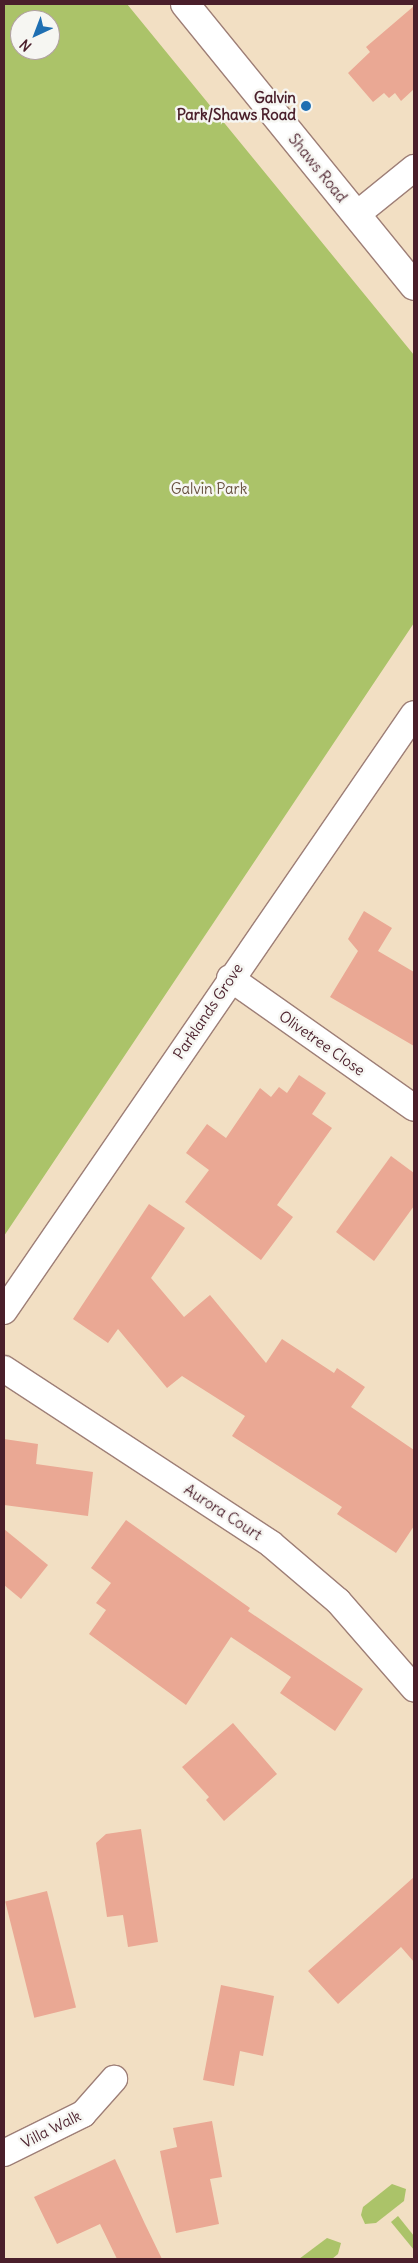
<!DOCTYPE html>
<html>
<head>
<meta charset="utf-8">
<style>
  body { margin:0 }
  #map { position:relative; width:418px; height:2263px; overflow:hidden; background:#f2dfc3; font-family:Delius,sans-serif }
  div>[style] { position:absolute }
  .green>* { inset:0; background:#abc369 }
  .building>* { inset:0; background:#eaa894; transform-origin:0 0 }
  .roads { filter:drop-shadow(1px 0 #9e7f77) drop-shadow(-1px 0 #9e7f77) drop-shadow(0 1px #9e7f77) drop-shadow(0 -1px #9e7f77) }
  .street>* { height:26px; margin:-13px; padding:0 13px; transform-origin:13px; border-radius:13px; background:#fff }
  .secondary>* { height:28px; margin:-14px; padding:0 14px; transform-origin:14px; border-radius:14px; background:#fff }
  .dots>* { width:14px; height:14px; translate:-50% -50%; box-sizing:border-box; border:2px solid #f6f6f2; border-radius:50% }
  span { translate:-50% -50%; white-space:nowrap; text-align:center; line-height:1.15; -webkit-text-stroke:5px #f6f6f2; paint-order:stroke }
  .poi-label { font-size:15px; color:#4a1f2b; font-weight:700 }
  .right { translate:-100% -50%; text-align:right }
  .street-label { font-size:15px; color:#4a1f2b }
  .park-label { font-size:15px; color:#67503e }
  .frame { position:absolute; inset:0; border:5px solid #4a1f2b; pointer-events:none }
  .north { position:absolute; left:10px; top:10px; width:50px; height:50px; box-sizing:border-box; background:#f6f6f2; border:1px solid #b1a0a2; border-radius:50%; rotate:223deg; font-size:14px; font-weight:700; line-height:20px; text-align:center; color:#4a1f2b }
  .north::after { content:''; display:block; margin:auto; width:18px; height:22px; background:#1f6fb2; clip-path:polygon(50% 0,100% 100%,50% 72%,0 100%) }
</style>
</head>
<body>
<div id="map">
  <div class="green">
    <div style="clip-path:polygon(evenodd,4px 4px,127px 4px,414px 355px,414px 623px,4px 1236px,4px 4px,20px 20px,50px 20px,50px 50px,20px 50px,20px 20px)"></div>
    <div style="clip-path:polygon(392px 2184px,406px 2189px,404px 2201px,376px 2223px,365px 2224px,361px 2215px,363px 2207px)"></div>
    <div style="clip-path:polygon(398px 2216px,414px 2236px,414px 2250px,391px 2222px)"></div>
    <div style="clip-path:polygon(327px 2238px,341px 2243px,338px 2254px,332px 2259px,299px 2259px)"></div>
  </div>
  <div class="building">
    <div style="clip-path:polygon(414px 6px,414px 89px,401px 101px,395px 93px,389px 98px,384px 93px,373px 102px,348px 73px,370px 52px,366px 47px)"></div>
    <div style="clip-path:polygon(364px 911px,392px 928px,378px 951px,414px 972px,414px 1046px,330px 997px,358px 951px,348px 939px)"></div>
    <div style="clip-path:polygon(299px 1075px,326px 1093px,312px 1114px,332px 1128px,277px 1205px,293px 1217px,261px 1260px,185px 1202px,209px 1170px,186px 1153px,207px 1124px,226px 1138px,260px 1088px,271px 1097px,279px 1087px,287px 1093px)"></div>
    <div style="clip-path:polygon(391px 1156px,414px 1173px,414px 1206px,374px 1261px,336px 1232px)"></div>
    <div style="clip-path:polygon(149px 1204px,185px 1228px,151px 1278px,184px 1317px,210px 1295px,266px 1363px,282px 1339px,334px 1373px,337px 1368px,365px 1387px,351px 1407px,414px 1450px,414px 1526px,396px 1553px,337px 1514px,342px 1507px,232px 1436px,245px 1416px,182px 1376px,167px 1388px,118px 1329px,108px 1343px,73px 1319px)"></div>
    <div style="clip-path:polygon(4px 1439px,38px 1444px,36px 1464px,93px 1472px,88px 1516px,4px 1505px)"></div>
    <div style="clip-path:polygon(126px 1520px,250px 1608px,248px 1611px,363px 1689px,335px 1731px,280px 1693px,291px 1677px,231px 1637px,186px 1705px,89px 1634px,106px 1610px,96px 1603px,111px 1583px,91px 1568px)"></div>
    <div style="clip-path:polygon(4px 1529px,48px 1565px,21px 1599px,4px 1585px)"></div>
    <div style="clip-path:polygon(233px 1723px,277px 1774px,224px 1821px,206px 1800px,209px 1797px,182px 1767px)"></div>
    <div style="clip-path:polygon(141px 1829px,158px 1942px,128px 1947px,123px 1915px,107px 1917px,96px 1843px,106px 1834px)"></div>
    <div style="clip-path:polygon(414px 1877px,414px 1962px,401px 1947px,338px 2004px,308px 1971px)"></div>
    <div style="left:47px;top:1891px;width:120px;height:43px;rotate:76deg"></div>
    <div style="clip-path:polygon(221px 1985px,274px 1996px,263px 2056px,240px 2051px,234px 2086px,203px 2080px)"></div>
    <div style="clip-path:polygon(212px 2121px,222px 2177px,210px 2179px,219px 2224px,176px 2233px,160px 2151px,177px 2147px,173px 2128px)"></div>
    <div style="clip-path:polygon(115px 2159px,145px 2224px,162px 2259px,117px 2259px,100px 2224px,57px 2244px,34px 2197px)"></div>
  </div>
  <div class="roads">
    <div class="street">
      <div style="left:356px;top:215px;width:75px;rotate:-39deg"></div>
      <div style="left:230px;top:978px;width:225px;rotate:35.2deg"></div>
      <div style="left:4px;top:1311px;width:724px;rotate:-55.52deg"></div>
      <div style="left:4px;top:1369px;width:319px;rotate:33.2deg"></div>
      <div style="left:271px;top:1544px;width:88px;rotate:40.4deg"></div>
      <div style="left:338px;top:1601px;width:116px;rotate:48.9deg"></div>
      <div style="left:4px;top:2153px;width:88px;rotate:-26.3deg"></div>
      <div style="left:83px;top:2114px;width:47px;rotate:-48.5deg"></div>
    </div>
    <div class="secondary">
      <div style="left:185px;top:4px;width:363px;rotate:50.9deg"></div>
    </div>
  </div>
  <div class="dots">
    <div style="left:306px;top:106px;background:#1f6fb2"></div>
  </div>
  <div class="poi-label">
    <span class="right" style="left:296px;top:106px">Galvin<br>Park/Shaws Road</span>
  </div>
  <div class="street-label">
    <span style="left:318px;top:168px;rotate:51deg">Shaws Road</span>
    <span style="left:208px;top:1011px;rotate:-56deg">Parklands Grove</span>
    <span style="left:322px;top:1043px;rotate:35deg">Olivetree Close</span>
    <span style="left:223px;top:1512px;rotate:33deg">Aurora Court</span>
    <span style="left:51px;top:2129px;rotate:-27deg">Villa Walk</span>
  </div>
  <div class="park-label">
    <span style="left:209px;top:489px">Galvin Park</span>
  </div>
  <div class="frame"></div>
  <div class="north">N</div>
</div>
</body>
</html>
